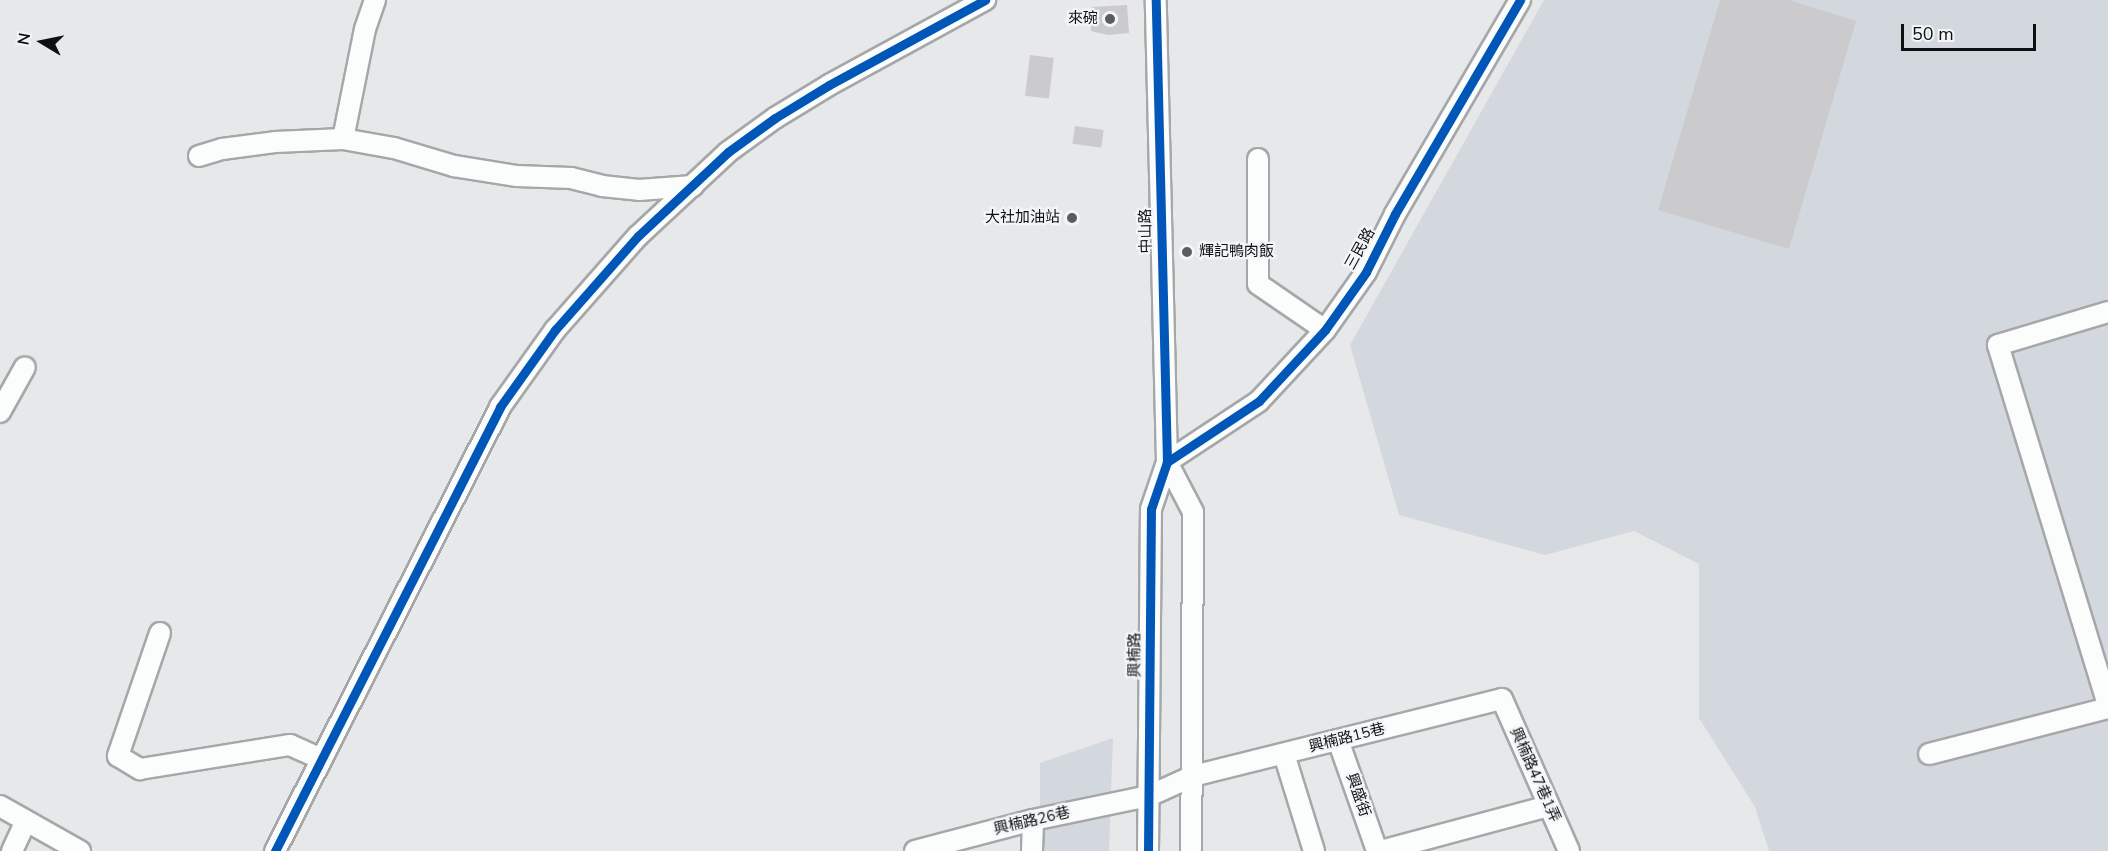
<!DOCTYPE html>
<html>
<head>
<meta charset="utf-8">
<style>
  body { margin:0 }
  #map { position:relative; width:2108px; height:851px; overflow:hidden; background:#e7e8ea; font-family:"Nunito Sans","Noto Sans TC",sans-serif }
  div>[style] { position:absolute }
  .built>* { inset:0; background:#d3d8de }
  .building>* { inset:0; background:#cbcbcd; transform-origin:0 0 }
  .roads { filter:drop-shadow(2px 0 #a6a7a9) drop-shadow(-2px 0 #a6a7a9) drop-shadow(0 2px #a6a7a9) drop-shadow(0 -2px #a6a7a9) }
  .minor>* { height:20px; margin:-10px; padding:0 10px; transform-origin:10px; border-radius:10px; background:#fbfcfc }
  .cycleway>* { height:9px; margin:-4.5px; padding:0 4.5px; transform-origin:4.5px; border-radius:4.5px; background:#0057b8 }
  .dots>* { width:16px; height:16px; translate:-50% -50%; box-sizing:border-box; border:3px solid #f3f6f8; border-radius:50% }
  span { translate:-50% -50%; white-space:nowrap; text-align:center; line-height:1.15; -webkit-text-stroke:4.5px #f3f6f8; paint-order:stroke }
  .poi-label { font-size:15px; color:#0f1011 }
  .right { translate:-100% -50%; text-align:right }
  .left { translate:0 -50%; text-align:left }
  .street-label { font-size:15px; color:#0f1011 }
  .north { position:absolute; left:12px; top:12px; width:60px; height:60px; -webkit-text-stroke:4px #f3f6f8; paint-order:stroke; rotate:280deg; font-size:16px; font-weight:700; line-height:24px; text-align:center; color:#0f1011 }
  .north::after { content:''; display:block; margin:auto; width:21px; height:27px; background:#0f1011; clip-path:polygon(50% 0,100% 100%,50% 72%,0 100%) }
  .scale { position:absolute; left:1901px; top:24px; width:135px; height:27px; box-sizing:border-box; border:3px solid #0f1011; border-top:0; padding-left:8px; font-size:18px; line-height:21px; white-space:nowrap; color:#0f1011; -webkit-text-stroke:4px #f3f6f8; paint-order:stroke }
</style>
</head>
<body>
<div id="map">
  <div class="built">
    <div style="clip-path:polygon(1544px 0,2108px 0,2108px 851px,1769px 851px,1755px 807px,1699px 718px,1699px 564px,1634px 531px,1545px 555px,1399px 515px,1350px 345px)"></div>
    <div style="clip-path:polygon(1113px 738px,1109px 851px,1040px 851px,1040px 763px)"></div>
  </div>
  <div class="building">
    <div style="clip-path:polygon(1720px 0,1789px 0,1856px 21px,1789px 249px,1658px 210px)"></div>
    <div style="clip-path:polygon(1127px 5px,1129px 33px,1108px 35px,1091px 31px,1092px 7px)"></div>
    <div style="left:1030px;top:55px;width:24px;height:41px;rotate:7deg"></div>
    <div style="left:1075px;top:126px;width:29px;height:18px;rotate:8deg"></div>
  </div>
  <div class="roads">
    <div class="minor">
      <div style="left:343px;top:139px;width:112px;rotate:-78.7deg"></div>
      <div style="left:365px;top:29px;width:31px;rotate:-71deg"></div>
      <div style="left:199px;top:156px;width:24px;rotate:-17deg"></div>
      <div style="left:222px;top:149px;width:53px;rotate:-7.5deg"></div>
      <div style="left:275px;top:142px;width:68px;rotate:-2.5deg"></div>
      <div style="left:343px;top:139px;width:52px;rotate:10deg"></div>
      <div style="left:394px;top:148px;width:63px;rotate:16.7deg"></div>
      <div style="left:454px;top:166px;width:64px;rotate:9deg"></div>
      <div style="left:517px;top:176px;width:54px;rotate:2.1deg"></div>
      <div style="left:571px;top:178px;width:32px;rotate:14deg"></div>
      <div style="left:602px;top:186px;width:37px;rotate:6deg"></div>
      <div style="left:639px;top:190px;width:54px;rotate:-4.2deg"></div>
      <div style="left:1258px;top:159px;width:125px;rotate:90deg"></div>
      <div style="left:1258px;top:284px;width:81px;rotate:34.5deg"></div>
      <div style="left:2108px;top:312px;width:115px;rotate:163.3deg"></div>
      <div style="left:1998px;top:345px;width:376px;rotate:73deg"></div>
      <div style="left:0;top:412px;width:51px;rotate:-60.9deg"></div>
      <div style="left:1167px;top:462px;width:110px;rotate:-33.5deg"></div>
      <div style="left:1259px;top:401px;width:97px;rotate:-47.1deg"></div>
      <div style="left:1325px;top:330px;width:71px;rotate:-54.7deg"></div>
      <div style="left:1366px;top:272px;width:65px;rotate:-63.4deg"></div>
      <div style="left:1395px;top:214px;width:248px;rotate:-59.7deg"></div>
      <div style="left:1167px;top:462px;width:56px;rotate:62.5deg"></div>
      <div style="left:1193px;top:512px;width:339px;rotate:90.3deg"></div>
      <div style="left:160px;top:633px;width:130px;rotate:108.9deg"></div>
      <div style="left:118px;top:756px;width:26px;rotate:31deg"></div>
      <div style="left:140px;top:769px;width:152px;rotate:-9.1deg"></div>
      <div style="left:290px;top:745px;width:34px;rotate:24deg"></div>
      <div style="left:1338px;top:740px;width:118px;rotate:70.6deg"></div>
      <div style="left:1284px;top:754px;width:102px;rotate:72.8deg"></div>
      <div style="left:1929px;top:754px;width:185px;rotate:-14.4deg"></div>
      <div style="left:0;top:806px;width:92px;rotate:29.4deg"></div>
      <div style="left:12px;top:851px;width:33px;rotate:-65deg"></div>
      <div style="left:275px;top:851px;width:498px;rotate:-63.1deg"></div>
      <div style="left:500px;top:407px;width:95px;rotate:-54.5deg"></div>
      <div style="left:555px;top:330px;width:125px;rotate:-48.6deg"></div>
      <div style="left:638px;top:236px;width:123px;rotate:-43deg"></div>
      <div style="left:728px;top:152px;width:58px;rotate:-35.9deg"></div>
      <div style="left:775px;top:118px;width:63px;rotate:-31.4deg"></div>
      <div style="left:829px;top:85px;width:178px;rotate:-28.6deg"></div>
      <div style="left:915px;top:851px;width:122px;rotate:-14.7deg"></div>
      <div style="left:1033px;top:820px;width:118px;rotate:-11.7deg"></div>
      <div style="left:1149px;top:796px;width:48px;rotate:-24.4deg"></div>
      <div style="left:1193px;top:776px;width:318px;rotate:-14deg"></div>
      <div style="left:1502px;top:699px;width:166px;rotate:66.2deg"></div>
      <div style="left:1032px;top:851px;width:31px;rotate:-88deg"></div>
      <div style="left:1148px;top:851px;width:342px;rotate:-89.5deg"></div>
      <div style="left:1151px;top:509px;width:50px;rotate:-71.2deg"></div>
      <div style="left:1167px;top:462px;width:462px;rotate:-91.4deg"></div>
      <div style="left:1381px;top:851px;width:174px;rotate:-15deg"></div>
    </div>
  </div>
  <div class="cycleway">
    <div style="left:1167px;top:462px;width:110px;rotate:-33.5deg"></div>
    <div style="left:1259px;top:401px;width:97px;rotate:-47.1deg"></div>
    <div style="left:1325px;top:330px;width:71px;rotate:-54.7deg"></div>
    <div style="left:1366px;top:272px;width:65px;rotate:-63.4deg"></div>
    <div style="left:1395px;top:214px;width:248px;rotate:-59.7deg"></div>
    <div style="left:275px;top:851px;width:498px;rotate:-63.1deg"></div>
    <div style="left:500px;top:407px;width:95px;rotate:-54.5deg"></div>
    <div style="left:555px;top:330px;width:125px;rotate:-48.6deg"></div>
    <div style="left:638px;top:236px;width:123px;rotate:-43deg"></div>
    <div style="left:728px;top:152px;width:58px;rotate:-35.9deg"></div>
    <div style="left:775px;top:118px;width:63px;rotate:-31.4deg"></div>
    <div style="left:829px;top:85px;width:178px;rotate:-28.6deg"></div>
    <div style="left:1148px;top:851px;width:342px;rotate:-89.5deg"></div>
    <div style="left:1151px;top:509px;width:50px;rotate:-71.2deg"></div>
    <div style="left:1167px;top:462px;width:462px;rotate:-91.4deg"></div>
  </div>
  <div class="dots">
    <div style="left:1110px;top:19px;background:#5b5c5d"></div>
    <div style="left:1072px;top:218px;background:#5b5c5d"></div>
    <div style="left:1187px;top:252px;background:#5b5c5d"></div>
  </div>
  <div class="poi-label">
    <span class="right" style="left:1098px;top:19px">來碗</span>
    <span class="right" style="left:1060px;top:218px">大社加油站</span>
    <span class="left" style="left:1199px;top:252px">輝記鴨肉飯</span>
  </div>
  <div class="street-label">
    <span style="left:1146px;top:231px;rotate:-91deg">中山路</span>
    <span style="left:1360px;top:249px;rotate:-61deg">三民路</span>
    <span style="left:1135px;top:655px;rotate:-90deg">興楠路</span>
    <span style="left:1347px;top:738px;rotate:-14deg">興楠路15巷</span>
    <span style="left:1535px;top:775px;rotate:66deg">興楠路47巷1弄</span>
    <span style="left:1358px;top:795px;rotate:71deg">興盛街</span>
    <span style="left:1032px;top:821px;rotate:-13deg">興楠路26巷</span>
  </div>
  <div class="north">N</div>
  <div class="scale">50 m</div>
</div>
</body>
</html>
